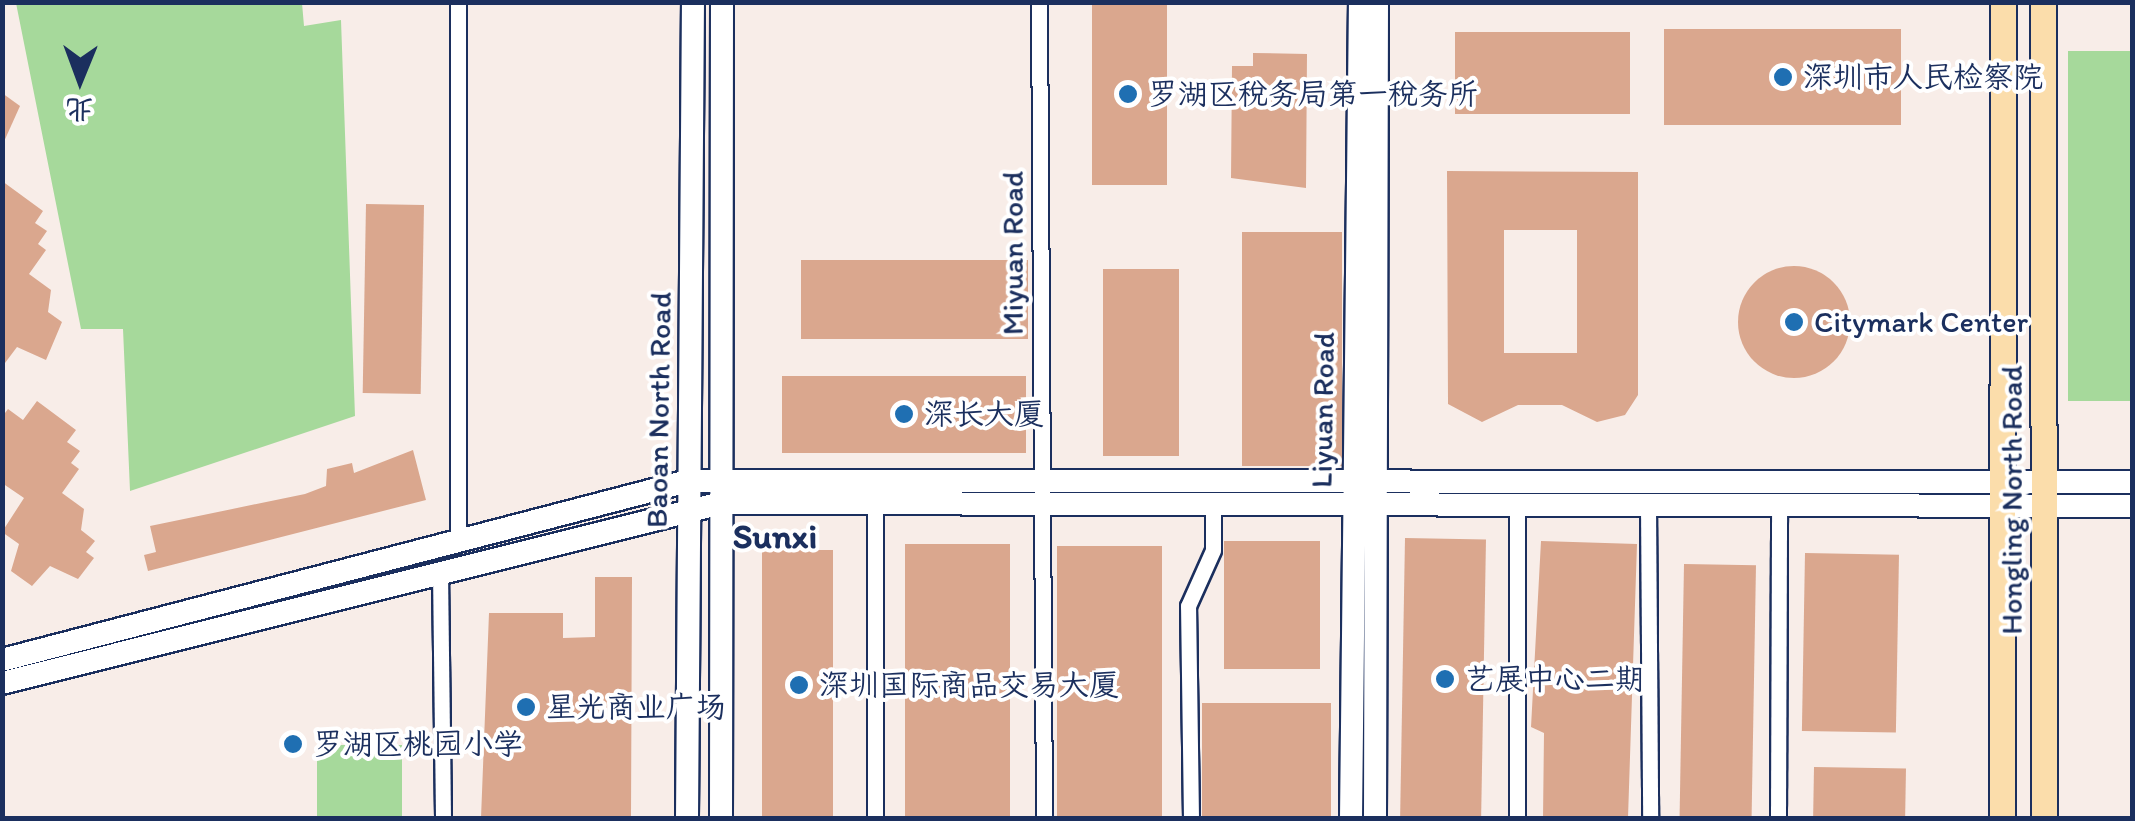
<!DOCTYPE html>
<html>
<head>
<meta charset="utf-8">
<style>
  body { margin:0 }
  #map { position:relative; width:2135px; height:821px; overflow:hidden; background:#f8ede8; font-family:Itim,"LXGW WenKai TC",sans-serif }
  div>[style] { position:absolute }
  .green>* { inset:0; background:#a6d99b; transform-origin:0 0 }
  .building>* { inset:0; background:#daa78e; transform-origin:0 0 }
  .round { border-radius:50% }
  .roads { filter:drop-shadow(2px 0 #1b2f5e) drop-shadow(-2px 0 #1b2f5e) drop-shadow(0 2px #1b2f5e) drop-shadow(0 -2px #1b2f5e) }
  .street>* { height:15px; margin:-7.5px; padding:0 7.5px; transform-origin:7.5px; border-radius:7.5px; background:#fff }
  .secondary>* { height:22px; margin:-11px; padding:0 11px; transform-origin:11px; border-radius:11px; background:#fff }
  .primary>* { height:25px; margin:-12.5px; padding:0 12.5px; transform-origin:12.5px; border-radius:12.5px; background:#fbddab }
  .dots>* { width:28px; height:28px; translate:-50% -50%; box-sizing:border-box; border:5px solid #fff; border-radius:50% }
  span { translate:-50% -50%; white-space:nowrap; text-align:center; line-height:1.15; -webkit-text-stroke:8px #fff; paint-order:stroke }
  .poi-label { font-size:30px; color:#1b2f5e }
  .left { translate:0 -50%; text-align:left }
  .street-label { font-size:30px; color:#1b2f5e }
  .quarter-label { font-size:35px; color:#1b2f5e; font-weight:700 }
  .frame { position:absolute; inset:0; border:5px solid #1b2f5e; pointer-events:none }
  .north { position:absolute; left:30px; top:30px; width:100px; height:100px; -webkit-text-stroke:8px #fff; paint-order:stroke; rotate:181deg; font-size:28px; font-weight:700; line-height:40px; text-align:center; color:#1b2f5e }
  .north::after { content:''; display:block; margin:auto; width:35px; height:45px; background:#1b2f5e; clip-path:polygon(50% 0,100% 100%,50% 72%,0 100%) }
</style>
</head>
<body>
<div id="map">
  <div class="green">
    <div style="clip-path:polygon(16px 3px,302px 3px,304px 26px,341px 20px,355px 416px,130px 491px,123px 329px,81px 329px)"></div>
    <div style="left:2068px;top:51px;width:64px;height:350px"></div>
    <div style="left:317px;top:745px;width:85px;height:73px"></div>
  </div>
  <div class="building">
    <div style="left:1092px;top:2px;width:75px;height:183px"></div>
    <div style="left:1664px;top:29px;width:237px;height:96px"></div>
    <div style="left:1630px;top:32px;width:82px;height:175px;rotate:90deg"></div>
    <div style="clip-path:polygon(1253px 53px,1307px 54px,1306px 188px,1231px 178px,1232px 66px,1253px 66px)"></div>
    <div style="clip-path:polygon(2px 93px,20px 106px,2px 146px)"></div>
    <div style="clip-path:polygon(evenodd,1447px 171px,1638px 172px,1638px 395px,1625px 415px,1597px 422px,1562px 405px,1518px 405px,1482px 422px,1448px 404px,1447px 171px,1504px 230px,1577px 230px,1577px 353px,1504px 353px,1504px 230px)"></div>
    <div style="clip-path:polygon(2px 181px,43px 211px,35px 223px,47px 231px,38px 244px,46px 250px,29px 274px,51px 290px,48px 312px,62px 322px,46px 360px,17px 347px,2px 367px)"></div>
    <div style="left:366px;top:204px;width:58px;height:189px;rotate:1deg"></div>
    <div style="left:1242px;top:232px;width:100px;height:234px"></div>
    <div style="left:1028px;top:260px;width:79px;height:227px;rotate:90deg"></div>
    <div class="round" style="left:1738px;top:266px;width:112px;height:112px"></div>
    <div style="left:1179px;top:269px;width:187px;height:76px;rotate:90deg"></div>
    <div style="left:782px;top:376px;width:244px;height:77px"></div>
    <div style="clip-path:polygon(37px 401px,76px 430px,67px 442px,80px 451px,71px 463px,79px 469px,62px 493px,84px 509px,81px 530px,95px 541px,86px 552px,94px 558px,78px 579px,50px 566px,32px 586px,11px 571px,19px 544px,2px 532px,24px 498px,2px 483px,2px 417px,8px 409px,23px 420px)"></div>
    <div style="clip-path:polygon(413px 450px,426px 500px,148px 571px,144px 555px,156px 552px,150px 526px,305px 494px,326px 486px,327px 469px,352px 463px,354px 473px)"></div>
    <div style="left:1405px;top:538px;width:81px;height:280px;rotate:1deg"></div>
    <div style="left:1224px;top:541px;width:96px;height:128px"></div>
    <div style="clip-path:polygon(1541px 541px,1637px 544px,1628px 818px,1543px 818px,1544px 733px,1531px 727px)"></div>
    <div style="left:1010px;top:544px;width:274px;height:105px;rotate:90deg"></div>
    <div style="left:1057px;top:546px;width:105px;height:272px"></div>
    <div style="left:833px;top:550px;width:268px;height:71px;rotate:90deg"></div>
    <div style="left:1805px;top:553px;width:94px;height:178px;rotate:1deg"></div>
    <div style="left:1684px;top:564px;width:72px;height:254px;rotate:1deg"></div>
    <div style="clip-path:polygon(595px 577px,632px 577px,631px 818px,481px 818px,489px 613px,563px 613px,563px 638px,595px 637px)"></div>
    <div style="left:1202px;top:703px;width:129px;height:115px"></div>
    <div style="left:1814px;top:767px;width:92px;height:51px;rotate:1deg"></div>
  </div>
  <div class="roads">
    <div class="street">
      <div style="left:458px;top:2px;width:541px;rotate:90deg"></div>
      <div style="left:1039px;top:2px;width:816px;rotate:89.65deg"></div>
      <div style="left:1517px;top:504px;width:314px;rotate:90deg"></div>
      <div style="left:1648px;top:504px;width:314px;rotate:89.6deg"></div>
      <div style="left:440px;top:571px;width:247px;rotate:89.3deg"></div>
      <div style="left:875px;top:818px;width:315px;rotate:-90deg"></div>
      <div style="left:1191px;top:818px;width:212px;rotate:-90.8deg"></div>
      <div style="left:1188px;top:606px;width:61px;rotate:-65.9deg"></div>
      <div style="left:1213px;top:550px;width:47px;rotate:-90deg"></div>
      <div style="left:1778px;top:818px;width:313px;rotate:-89.8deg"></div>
    </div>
    <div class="secondary">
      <div style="left:2px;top:660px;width:709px;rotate:-14.62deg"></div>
      <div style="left:688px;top:481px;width:1444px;rotate:0.04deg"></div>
      <div style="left:2px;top:683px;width:741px;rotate:-14.05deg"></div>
      <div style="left:721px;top:503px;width:1411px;rotate:0.12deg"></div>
      <div style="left:687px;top:818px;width:816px;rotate:-89.58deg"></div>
      <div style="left:721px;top:818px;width:816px;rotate:-89.93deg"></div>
      <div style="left:1351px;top:818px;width:816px;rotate:-89.37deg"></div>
      <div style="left:1375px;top:818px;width:816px;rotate:-89.86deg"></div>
    </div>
    <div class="primary">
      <div style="left:2043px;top:2px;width:816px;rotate:89.93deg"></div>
      <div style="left:2002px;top:818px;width:816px;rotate:-89.93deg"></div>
    </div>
  </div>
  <div class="dots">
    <div style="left:1783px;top:77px;background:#1f6fb2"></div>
    <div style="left:1128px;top:94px;background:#1f6fb2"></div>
    <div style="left:1794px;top:322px;background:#1f6fb2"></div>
    <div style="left:904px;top:414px;background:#1f6fb2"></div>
    <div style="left:1445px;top:679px;background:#1f6fb2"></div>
    <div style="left:799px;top:685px;background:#1f6fb2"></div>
    <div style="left:526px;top:707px;background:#1f6fb2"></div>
    <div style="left:293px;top:744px;background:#1f6fb2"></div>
  </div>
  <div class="poi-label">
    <span class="left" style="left:1803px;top:77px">深圳市人民检察院</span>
    <span class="left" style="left:1148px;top:94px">罗湖区税务局第一税务所</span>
    <span class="left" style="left:1814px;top:322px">Citymark Center</span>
    <span class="left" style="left:924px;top:414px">深长大厦</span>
    <span class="left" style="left:1465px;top:679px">艺展中心二期</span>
    <span class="left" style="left:819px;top:685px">深圳国际商品交易大厦</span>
    <span class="left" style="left:546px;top:707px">星光商业广场</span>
    <span class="left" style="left:313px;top:744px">罗湖区桃园小学</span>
  </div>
  <div class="street-label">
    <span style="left:1013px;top:253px;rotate:-90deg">Miyuan Road</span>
    <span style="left:659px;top:410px;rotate:-89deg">Baoan North Road</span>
    <span style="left:1323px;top:410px;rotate:-89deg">Liyuan Road</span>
    <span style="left:2012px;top:500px;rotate:-90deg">Hongling North Road</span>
  </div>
  <div class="quarter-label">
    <span style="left:775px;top:536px">Sunxi</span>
  </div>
  <div class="frame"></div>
  <div class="north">北</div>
</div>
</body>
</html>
